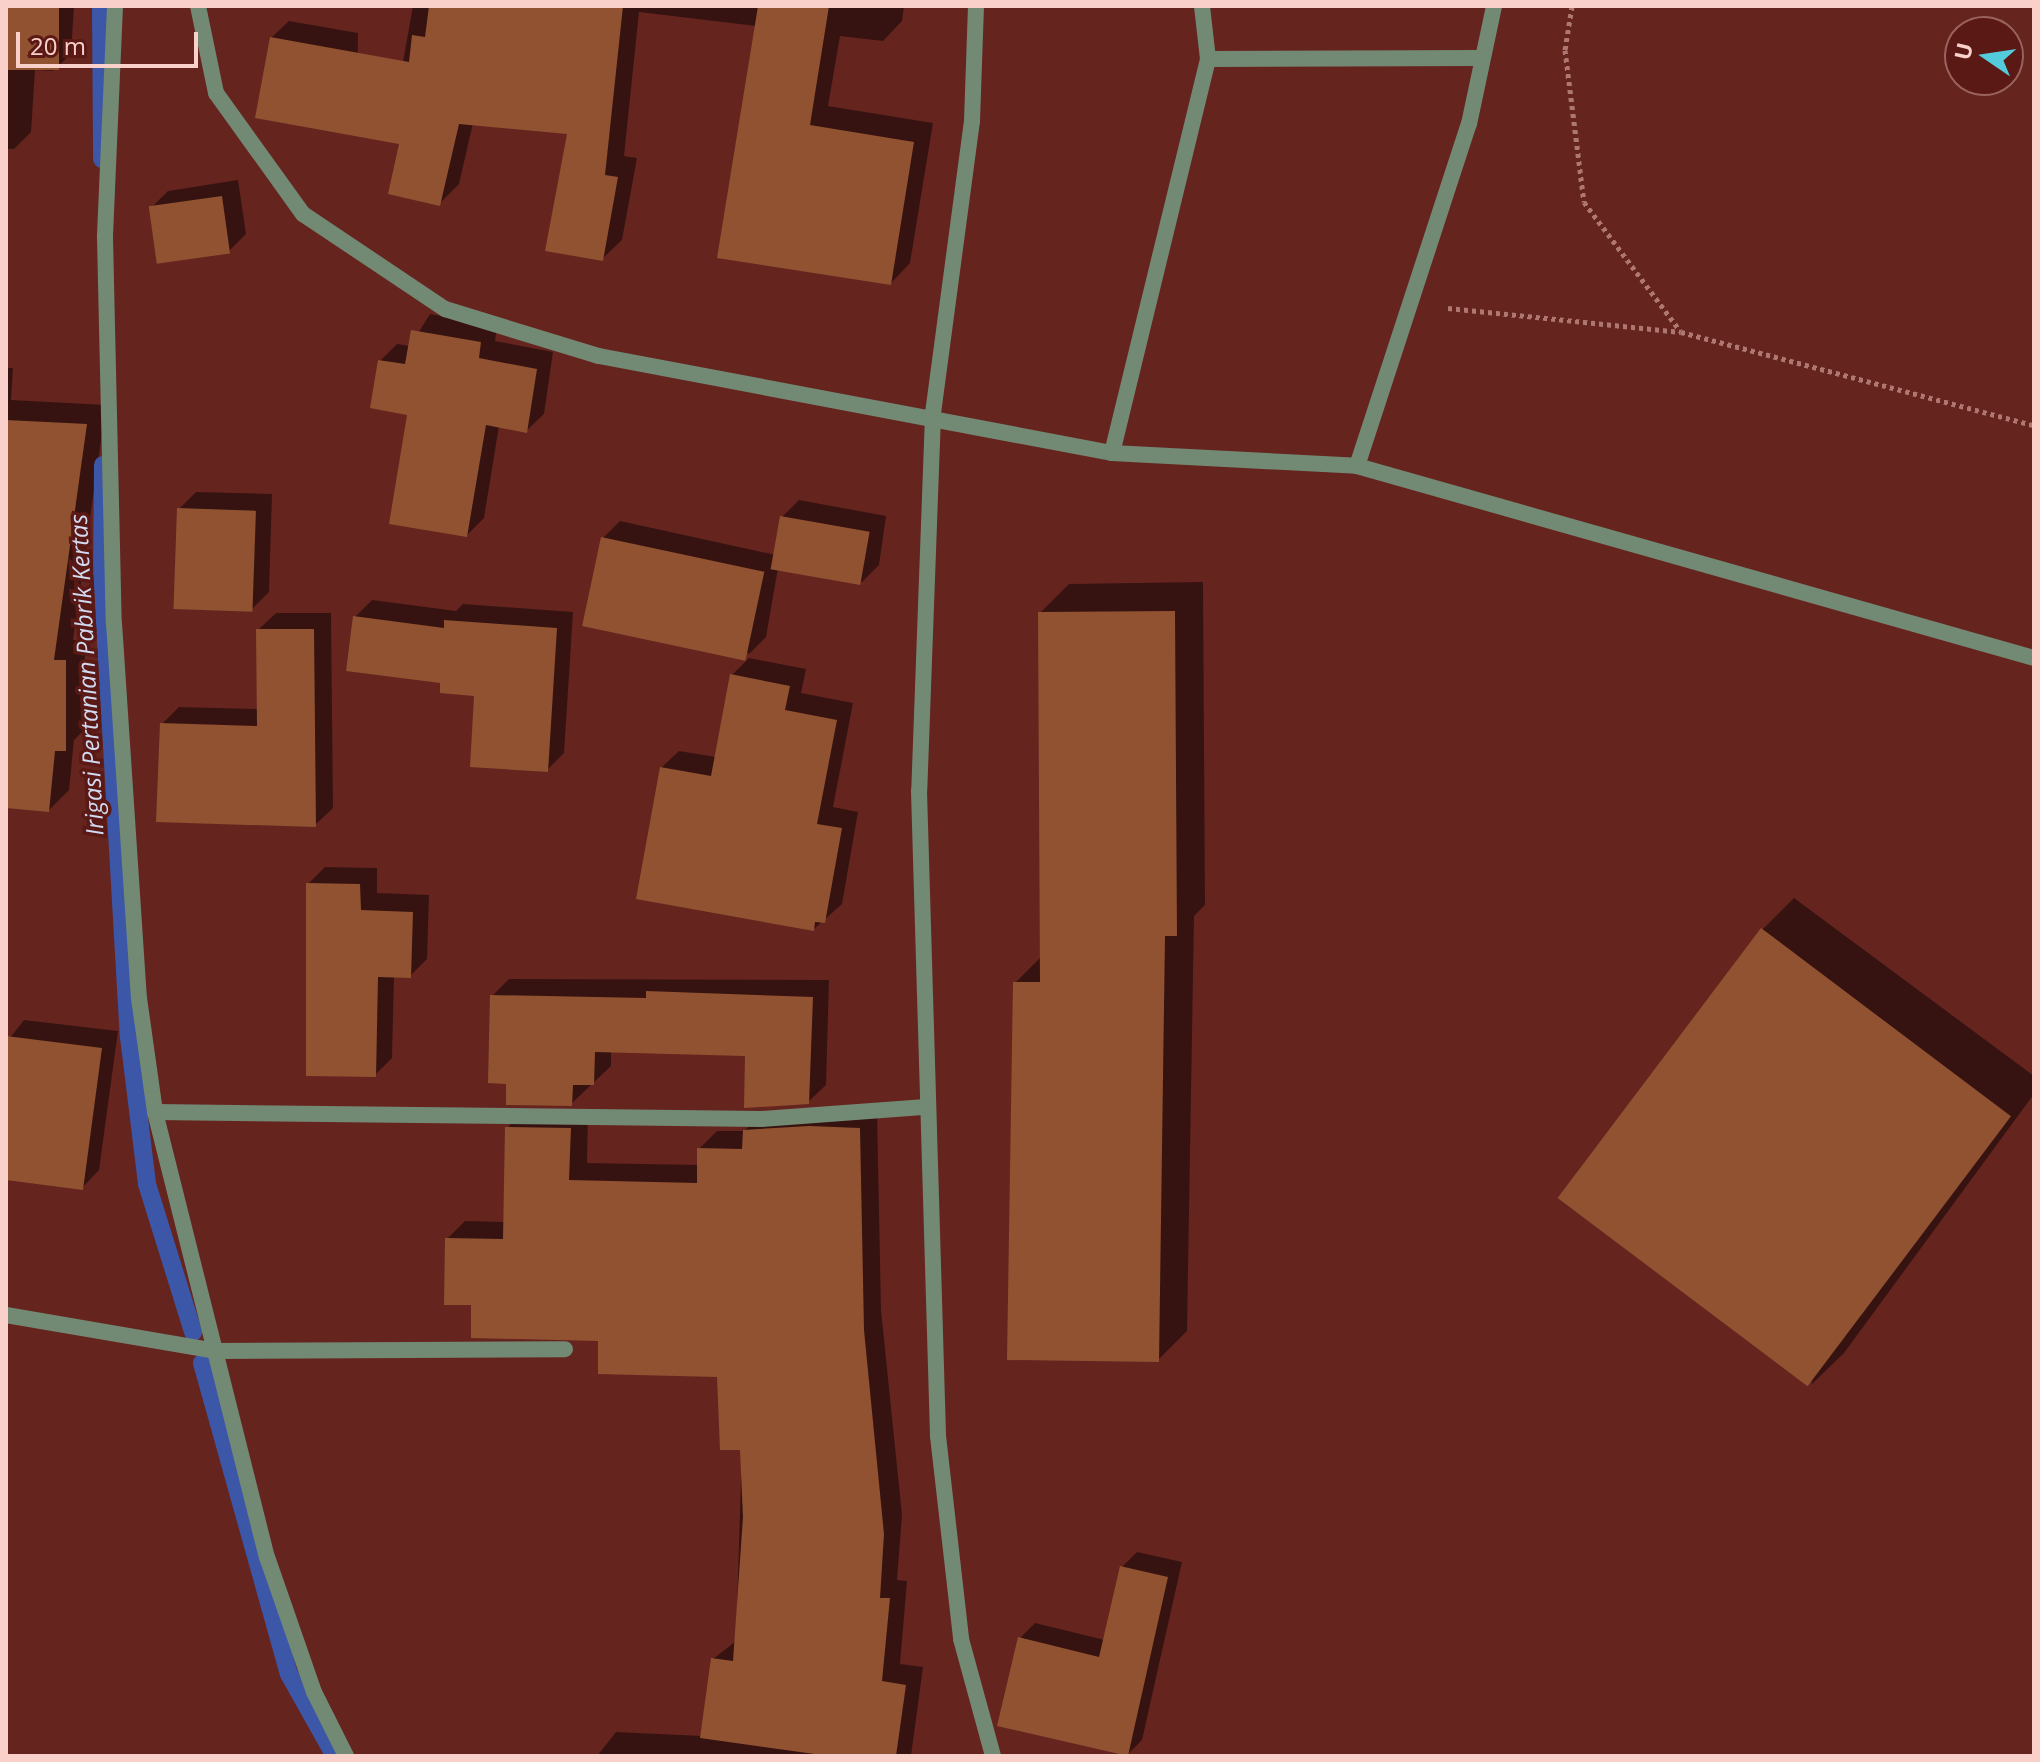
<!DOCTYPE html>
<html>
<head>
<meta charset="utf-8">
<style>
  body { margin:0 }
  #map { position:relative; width:2040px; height:1762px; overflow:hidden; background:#66241f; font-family:"Open Sans",sans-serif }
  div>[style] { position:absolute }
  .shadow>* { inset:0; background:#0007 }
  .stream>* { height:18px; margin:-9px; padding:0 9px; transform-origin:9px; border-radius:9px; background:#3c57a8 }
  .building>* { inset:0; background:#915231; transform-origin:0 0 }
  .path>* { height:5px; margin-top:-2.5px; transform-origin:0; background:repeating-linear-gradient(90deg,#ae7772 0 4px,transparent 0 8px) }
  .lane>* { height:16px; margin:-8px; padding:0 8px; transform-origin:8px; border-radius:8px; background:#728a74 }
  .street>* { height:16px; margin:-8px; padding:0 8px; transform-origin:8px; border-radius:8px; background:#728a74 }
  span { translate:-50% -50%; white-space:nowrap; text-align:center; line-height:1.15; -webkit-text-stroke:7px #5a1915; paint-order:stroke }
  .water-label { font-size:24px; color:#d2dbf2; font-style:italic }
  .frame { position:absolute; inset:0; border:8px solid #fad0ca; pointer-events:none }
  .north { position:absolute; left:1944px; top:16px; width:80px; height:80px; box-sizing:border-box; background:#5a1915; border:2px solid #9a625d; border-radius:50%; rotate:283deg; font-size:22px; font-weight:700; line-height:32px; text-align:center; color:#fad0ca }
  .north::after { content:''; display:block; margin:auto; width:28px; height:36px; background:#53cbdb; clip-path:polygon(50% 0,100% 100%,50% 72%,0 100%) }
  .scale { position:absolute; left:16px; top:32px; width:182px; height:36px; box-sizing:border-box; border:4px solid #fad0ca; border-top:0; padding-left:10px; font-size:24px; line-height:28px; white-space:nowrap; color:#fad0ca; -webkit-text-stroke:6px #5a1915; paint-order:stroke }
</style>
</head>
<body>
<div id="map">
  <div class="shadow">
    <div style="clip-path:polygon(6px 6px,74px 6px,71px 54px,53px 71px,35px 70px,31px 132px,14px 149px,6px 149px)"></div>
    <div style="clip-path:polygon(413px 6px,904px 6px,902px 21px,883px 41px,840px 36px,828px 106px,933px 123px,910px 263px,891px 283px,756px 26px,639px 12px,624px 156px,637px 158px,622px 240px,602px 259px,570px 132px,473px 123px,459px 184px,439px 204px,402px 142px,389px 140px)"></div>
    <div style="clip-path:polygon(289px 21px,358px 33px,357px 114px,271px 38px)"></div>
    <div style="clip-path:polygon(238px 180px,246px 234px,229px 251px,151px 208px,168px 191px)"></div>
    <div style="clip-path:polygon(430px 314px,497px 326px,495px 341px,553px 352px,544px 414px,526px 431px,499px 426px,484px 518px,467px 535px,380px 361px,397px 344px,410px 346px)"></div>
    <div style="clip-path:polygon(6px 368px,13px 368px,11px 400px,106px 405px,73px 640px,85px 640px,85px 729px,74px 740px,69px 790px,49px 810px,6px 806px)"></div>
    <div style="clip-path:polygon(196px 492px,272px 494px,269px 592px,252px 609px,179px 509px)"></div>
    <div style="clip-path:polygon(799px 500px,886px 516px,879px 565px,862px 582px,778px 568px,766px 637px,749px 654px,603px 538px,620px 521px,776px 555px,782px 517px)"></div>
    <div style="clip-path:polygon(1203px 582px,1205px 905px,1194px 916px,1187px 1331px,1158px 1360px,1015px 983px,1042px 956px,1040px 613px,1069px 584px)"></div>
    <div style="clip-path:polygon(372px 600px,456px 611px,463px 604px,573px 612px,564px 753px,547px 770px,476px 694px,442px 682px,355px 617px)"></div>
    <div style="clip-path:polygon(276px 613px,331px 613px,333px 808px,315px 825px,162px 724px,179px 707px,259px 709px,258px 630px)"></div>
    <div style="clip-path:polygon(749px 658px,806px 669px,801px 693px,853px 703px,833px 807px,858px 812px,842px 904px,814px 929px,661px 768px,679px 751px,716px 757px,732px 675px)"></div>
    <div style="clip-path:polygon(325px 867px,377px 868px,377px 893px,429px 895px,427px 959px,410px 976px,394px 976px,392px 1058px,375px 1075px,308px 884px)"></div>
    <div style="clip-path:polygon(1794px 898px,2034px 1076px,2034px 1094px,1844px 1353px,1812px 1384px,1762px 930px)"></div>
    <div style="clip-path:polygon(509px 979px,829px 980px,826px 1085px,808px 1102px,747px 1054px,611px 1051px,611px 1066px,571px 1104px,508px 1082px,492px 996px)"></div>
    <div style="clip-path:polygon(24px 1020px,118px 1031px,99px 1170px,82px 1188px,6px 1178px,6px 1043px)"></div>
    <div style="clip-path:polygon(526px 1110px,588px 1110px,587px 1163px,699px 1165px,699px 1149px,717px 1131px,744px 1131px,763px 1112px,877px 1111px,881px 1310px,902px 1515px,897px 1580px,907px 1581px,900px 1664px,923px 1667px,911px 1756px,597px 1756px,616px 1732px,702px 1736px,713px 1659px,736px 1641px,742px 1448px,719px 1375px,473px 1303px,447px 1239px,465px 1221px,505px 1222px,507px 1128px)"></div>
    <div style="clip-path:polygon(1137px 1552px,1182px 1562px,1142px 1740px,1127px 1755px,1020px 1638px,1035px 1623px,1105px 1640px,1122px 1567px)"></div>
  </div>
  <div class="stream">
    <div style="left:101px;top:6px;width:153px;rotate:89.6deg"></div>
    <div style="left:103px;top:465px;width:107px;rotate:90.5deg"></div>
    <div style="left:102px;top:572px;width:466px;rotate:86.7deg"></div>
    <div style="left:129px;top:1037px;width:148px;rotate:83deg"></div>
    <div style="left:147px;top:1184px;width:155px;rotate:72.7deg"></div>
    <div style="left:202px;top:1363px;width:323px;rotate:74.4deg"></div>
    <div style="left:289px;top:1674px;width:94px;rotate:60.7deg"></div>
  </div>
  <div class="building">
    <div style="left:6px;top:6px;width:53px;height:64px"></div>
    <div style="clip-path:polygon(429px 6px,623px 6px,605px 175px,618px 177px,603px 261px,545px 251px,567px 134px,459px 124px,440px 206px,388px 194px,399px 144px,255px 118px,270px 37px,409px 62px,412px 35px,425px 37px)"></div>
    <div style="clip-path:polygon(758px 6px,829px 6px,810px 125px,914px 142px,891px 285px,717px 258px)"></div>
    <div style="left:222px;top:196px;width:58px;height:74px;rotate:82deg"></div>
    <div style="clip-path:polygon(411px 330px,481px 342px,479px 358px,537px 369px,527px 433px,486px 425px,467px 537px,389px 524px,407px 415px,370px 408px,378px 360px,405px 364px)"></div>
    <div style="clip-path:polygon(6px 420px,87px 424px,54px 660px,66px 660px,66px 751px,55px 751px,49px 812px,6px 808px)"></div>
    <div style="left:177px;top:508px;width:79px;height:101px;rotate:2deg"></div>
    <div style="left:780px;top:516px;width:91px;height:54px;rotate:10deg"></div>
    <div style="left:601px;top:537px;width:167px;height:91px;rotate:12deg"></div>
    <div style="clip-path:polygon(1175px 611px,1177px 936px,1165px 936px,1159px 1362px,1007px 1360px,1013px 982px,1040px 982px,1038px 612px)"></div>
    <div style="clip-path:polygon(353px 616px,444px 628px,444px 620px,557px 628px,548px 772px,470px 767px,474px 696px,440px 693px,440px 683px,346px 671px)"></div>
    <div style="clip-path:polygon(256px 629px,314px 629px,316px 827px,156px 822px,160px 723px,257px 726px)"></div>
    <div style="clip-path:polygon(730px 674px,790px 686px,785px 710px,837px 720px,817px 824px,842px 828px,825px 923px,815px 922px,814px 931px,636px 899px,660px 767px,711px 776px)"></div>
    <div style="clip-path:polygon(306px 883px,360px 884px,361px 910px,413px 912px,411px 978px,378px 977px,376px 1077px,306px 1076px)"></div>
    <div style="left:1761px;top:928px;width:313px;height:338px;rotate:37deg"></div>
    <div style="clip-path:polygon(646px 991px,813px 997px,809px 1104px,744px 1108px,745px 1056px,595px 1052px,594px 1085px,573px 1085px,572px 1106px,506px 1105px,506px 1084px,488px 1083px,490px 995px,646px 998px)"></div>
    <div style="clip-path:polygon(6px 1036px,102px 1048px,83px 1190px,6px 1180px)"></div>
    <div style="clip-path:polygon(809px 1126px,860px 1128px,864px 1330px,884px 1534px,880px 1598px,890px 1598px,882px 1681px,906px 1685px,896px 1756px,829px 1756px,700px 1738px,711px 1658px,733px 1661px,743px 1517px,740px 1450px,720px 1450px,717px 1377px,598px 1374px,598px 1341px,471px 1338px,471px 1305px,444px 1305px,445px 1238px,503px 1239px,505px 1127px,571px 1128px,569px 1180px,697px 1183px,697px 1148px,742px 1149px,743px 1130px)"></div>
    <div style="clip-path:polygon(1120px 1566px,1168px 1577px,1128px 1756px,997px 1726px,1018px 1637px,1099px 1657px)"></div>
  </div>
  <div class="path">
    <div style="left:1572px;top:6px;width:45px;rotate:99deg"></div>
    <div style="left:1565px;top:50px;width:153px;rotate:82.9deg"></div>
    <div style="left:1584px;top:202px;width:161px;rotate:53.3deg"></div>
    <div style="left:1448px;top:308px;width:234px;rotate:5.9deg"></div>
    <div style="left:1681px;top:332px;width:365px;rotate:14.8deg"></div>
  </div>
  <div class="lane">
    <div style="left:1208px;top:59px;width:271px;rotate:-0.2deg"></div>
    <div style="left:1112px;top:453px;width:406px;rotate:-76.3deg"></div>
    <div style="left:1208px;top:59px;width:53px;rotate:-96.5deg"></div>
  </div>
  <div class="street">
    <div style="left:115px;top:6px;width:232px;rotate:92.5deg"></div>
    <div style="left:105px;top:238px;width:385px;rotate:88.7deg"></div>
    <div style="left:114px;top:623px;width:376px;rotate:86.2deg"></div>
    <div style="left:139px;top:998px;width:115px;rotate:82deg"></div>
    <div style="left:155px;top:1112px;width:459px;rotate:75.9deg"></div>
    <div style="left:267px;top:1557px;width:143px;rotate:70.8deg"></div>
    <div style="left:314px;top:1692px;width:72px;rotate:63.4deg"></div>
    <div style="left:198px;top:6px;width:89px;rotate:78.3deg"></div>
    <div style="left:216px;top:93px;width:149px;rotate:54.3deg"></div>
    <div style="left:303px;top:214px;width:171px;rotate:33.8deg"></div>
    <div style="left:445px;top:309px;width:161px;rotate:17deg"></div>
    <div style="left:599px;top:356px;width:522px;rotate:10.71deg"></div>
    <div style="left:1112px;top:453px;width:245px;rotate:3deg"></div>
    <div style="left:1357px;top:466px;width:360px;rotate:-71.9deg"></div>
    <div style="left:1469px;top:124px;width:121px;rotate:-78deg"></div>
    <div style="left:976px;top:6px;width:115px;rotate:92deg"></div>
    <div style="left:972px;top:121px;width:297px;rotate:97.6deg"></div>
    <div style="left:933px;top:415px;width:376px;rotate:92.1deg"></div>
    <div style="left:919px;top:791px;width:645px;rotate:88.31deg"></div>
    <div style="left:938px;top:1436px;width:204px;rotate:83.5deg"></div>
    <div style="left:961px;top:1639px;width:121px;rotate:74.7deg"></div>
    <div style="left:1357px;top:466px;width:704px;rotate:15.83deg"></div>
    <div style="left:155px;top:1112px;width:606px;rotate:0.66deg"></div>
    <div style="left:761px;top:1119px;width:162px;rotate:-4.2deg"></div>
    <div style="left:6px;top:1315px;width:214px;rotate:9.7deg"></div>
    <div style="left:217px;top:1351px;width:348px;rotate:-0.3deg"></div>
  </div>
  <div class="water-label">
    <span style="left:86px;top:675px;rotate:-93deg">Irigasi Pertanian Pabrik Kertas</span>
  </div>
  <div class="frame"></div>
  <div class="north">U</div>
  <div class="scale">20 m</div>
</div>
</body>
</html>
